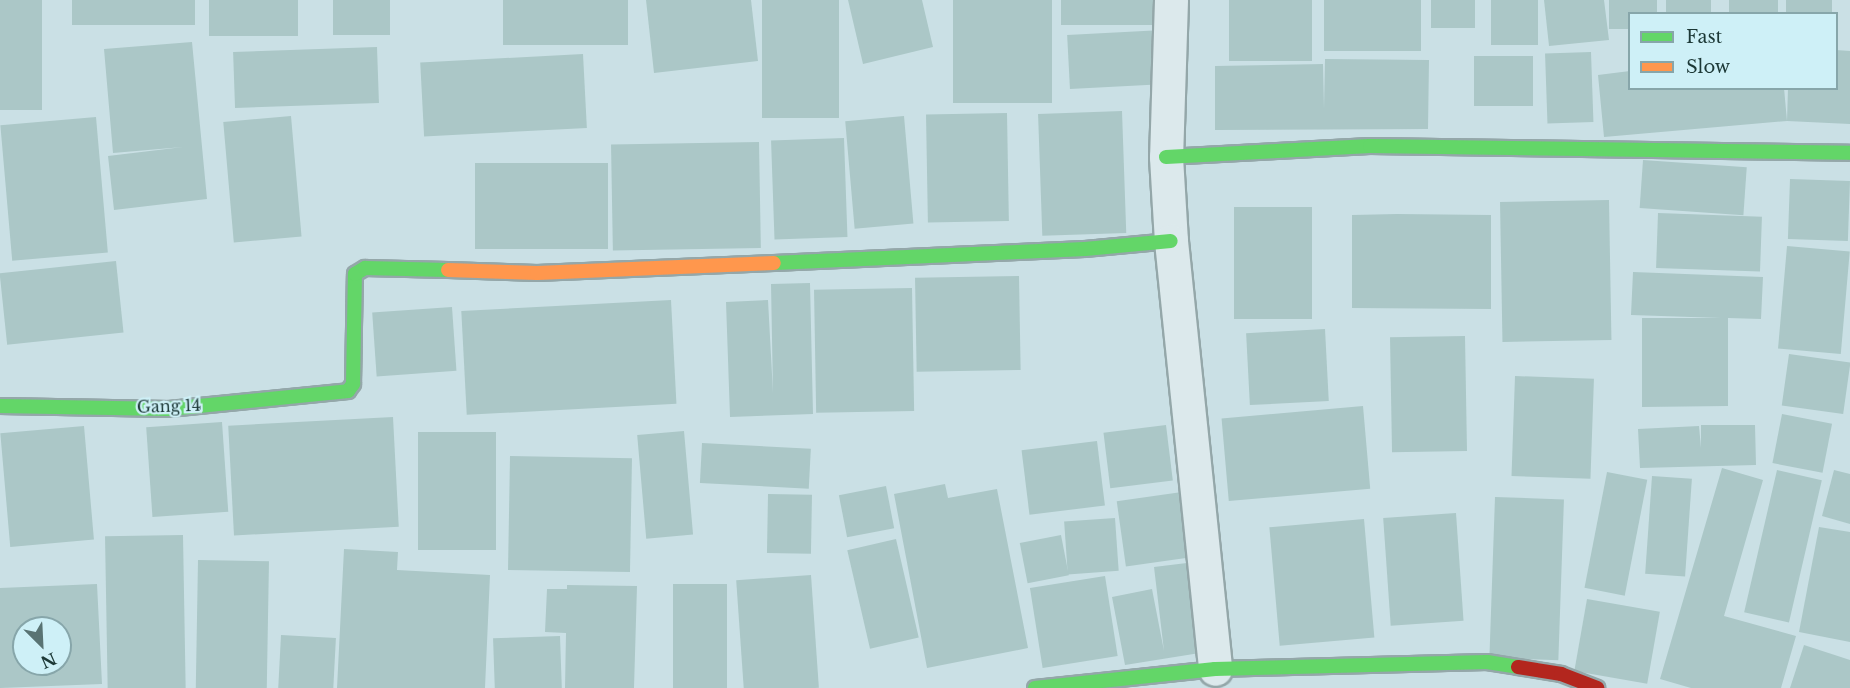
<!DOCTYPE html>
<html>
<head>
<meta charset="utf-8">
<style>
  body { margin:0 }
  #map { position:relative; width:1850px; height:688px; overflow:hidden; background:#cae0e5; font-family:"Libre Baskerville",serif }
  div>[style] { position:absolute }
  .building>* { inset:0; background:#abc7c7; transform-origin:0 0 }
  .roads { filter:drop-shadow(2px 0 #94a7a9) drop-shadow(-2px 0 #94a7a9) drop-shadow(0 2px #94a7a9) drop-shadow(0 -2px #94a7a9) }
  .street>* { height:33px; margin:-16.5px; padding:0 16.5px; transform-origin:16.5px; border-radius:16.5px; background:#dce9ec }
  .fast>* { height:14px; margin:-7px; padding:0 7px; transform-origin:7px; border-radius:7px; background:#63d668 }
  .slow>* { height:14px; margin:-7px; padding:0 7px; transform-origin:7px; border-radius:7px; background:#ff974d }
  .jam>* { height:14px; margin:-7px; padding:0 7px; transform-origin:7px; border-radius:7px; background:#b3261e }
  span { translate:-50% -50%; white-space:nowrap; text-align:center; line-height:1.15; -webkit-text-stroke:4.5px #cef0f7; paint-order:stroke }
  .street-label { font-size:16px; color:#1c3836 }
  .legend { position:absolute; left:1628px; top:12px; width:210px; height:78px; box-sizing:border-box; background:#cef0f7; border:2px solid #87a6aa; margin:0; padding:8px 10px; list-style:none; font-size:18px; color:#1c3836 }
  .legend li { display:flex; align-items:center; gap:12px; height:30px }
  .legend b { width:30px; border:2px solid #87a6aa }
  .north { position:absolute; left:12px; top:616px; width:60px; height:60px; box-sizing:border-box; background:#cef0f7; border:2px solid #87a6aa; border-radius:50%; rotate:156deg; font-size:16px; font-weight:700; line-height:24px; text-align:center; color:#1c3836 }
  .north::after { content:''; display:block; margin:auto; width:21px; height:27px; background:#597373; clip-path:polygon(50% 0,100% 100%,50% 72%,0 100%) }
</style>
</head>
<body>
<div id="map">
  <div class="building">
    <div style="left:0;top:0;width:42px;height:110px"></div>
    <div style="left:72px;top:0;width:123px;height:25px"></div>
    <div style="left:209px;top:0;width:89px;height:36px"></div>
    <div style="left:333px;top:0;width:57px;height:35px"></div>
    <div style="left:503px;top:0;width:125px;height:45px"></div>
    <div style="clip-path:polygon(646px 0,751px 0,758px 61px,654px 73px)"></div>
    <div style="left:762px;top:0;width:77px;height:118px"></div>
    <div style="clip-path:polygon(848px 0,922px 0,933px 47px,863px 64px)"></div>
    <div style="left:953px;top:0;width:99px;height:103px"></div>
    <div style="left:1061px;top:0;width:108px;height:25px"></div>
    <div style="left:1229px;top:0;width:83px;height:61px"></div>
    <div style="left:1324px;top:0;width:97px;height:51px"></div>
    <div style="left:1431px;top:0;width:44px;height:28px"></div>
    <div style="left:1491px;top:0;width:47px;height:45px"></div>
    <div style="clip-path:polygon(1544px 0,1604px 0,1609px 40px,1549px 46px)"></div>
    <div style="clip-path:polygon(1609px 0,1657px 0,1657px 14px,1630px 14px,1630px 29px,1609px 29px)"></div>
    <div style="left:1666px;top:0;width:45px;height:14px"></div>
    <div style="left:1729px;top:0;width:49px;height:14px"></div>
    <div style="left:1786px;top:0;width:46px;height:14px"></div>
    <div style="left:1163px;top:30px;width:54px;height:96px;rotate:87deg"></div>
    <div style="clip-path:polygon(192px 42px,207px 199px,114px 210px,108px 156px,183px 147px,113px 153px,104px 49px)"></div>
    <div style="left:377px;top:47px;width:56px;height:144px;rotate:88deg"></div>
    <div style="clip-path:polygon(1836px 50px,1850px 51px,1850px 124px,1787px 121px,1788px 88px,1836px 88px)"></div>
    <div style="left:1591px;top:52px;width:70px;height:46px;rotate:88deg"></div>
    <div style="left:583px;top:54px;width:74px;height:163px;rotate:87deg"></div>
    <div style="left:1474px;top:56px;width:59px;height:50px"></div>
    <div style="clip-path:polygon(1325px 59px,1429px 60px,1428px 129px,1215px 130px,1215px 66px,1323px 64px,1324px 109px)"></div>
    <div style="clip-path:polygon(1630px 71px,1630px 88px,1784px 88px,1787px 121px,1604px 137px,1598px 75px)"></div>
    <div style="left:1122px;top:111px;width:122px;height:84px;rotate:88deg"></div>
    <div style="left:1007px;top:113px;width:108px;height:81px;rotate:89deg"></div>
    <div style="left:291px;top:116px;width:121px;height:68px;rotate:85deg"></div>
    <div style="left:904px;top:116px;width:108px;height:59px;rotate:85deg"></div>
    <div style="left:96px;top:117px;width:136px;height:96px;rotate:85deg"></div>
    <div style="left:844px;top:138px;width:99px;height:73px;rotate:88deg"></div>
    <div style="left:759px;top:142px;width:106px;height:148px;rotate:89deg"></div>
    <div style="left:1643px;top:160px;width:104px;height:48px;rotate:4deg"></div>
    <div style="left:475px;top:163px;width:133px;height:86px"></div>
    <div style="left:1790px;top:179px;width:60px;height:60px;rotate:2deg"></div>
    <div style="left:1609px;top:200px;width:140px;height:109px;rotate:89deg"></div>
    <div style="left:1312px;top:207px;width:112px;height:78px;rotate:90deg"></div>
    <div style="left:1658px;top:213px;width:104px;height:55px;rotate:2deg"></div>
    <div style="clip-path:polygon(1397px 214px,1491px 215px,1491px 309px,1352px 308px,1352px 215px)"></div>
    <div style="left:1787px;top:246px;width:63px;height:103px;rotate:5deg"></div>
    <div style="left:116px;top:261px;width:72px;height:117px;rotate:84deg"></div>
    <div style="clip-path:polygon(1633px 272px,1763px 277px,1761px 319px,1728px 318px,1728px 406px,1642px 407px,1642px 318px,1721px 318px,1631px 315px)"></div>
    <div style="left:1019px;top:276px;width:94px;height:104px;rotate:89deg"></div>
    <div style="clip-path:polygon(810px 283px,813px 414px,730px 417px,726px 302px,768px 300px,773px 393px,771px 284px)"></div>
    <div style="left:912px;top:288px;width:123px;height:98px;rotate:89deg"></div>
    <div style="left:671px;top:300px;width:104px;height:210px;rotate:87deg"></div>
    <div style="left:452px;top:307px;width:64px;height:80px;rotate:86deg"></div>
    <div style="left:1325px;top:329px;width:72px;height:79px;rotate:87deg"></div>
    <div style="left:1465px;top:336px;width:115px;height:75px;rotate:89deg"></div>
    <div style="left:1789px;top:354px;width:62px;height:52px;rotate:8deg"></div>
    <div style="left:1515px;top:376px;width:79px;height:100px;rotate:2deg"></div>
    <div style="left:1363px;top:406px;width:83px;height:142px;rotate:85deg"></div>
    <div style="left:1782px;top:414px;width:51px;height:50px;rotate:11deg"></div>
    <div style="left:393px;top:417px;width:110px;height:165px;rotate:87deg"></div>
    <div style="left:222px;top:422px;width:90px;height:76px;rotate:86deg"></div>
    <div style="left:1166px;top:425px;width:56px;height:63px;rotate:83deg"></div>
    <div style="clip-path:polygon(1701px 425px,1755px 425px,1756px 465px,1640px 468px,1638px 429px,1699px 426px,1701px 448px)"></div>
    <div style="left:84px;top:426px;width:114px;height:84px;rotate:85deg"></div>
    <div style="left:684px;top:431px;width:104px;height:47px;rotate:85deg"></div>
    <div style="left:496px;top:432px;width:118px;height:78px;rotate:90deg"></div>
    <div style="left:1097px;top:441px;width:65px;height:76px;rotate:83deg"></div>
    <div style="left:702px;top:443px;width:109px;height:40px;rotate:3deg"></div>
    <div style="left:510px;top:456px;width:122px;height:114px;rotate:1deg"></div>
    <div style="clip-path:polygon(1722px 468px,1763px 480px,1724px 616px,1796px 636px,1781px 688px,1691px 688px,1660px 679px)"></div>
    <div style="left:1777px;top:470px;width:46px;height:146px;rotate:13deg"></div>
    <div style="clip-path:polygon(1834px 470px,1850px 474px,1850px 524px,1822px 516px)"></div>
    <div style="left:1607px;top:472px;width:41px;height:118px;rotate:11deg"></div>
    <div style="left:1652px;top:476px;width:40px;height:98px;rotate:4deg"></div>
    <div style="clip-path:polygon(945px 484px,948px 498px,997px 489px,1028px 648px,927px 668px,894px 494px)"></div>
    <div style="left:886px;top:486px;width:43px;height:48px;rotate:79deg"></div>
    <div style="left:1189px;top:491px;width:66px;height:73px;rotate:82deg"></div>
    <div style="left:768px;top:494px;width:44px;height:59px;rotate:1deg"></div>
    <div style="left:1495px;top:497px;width:69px;height:161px;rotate:2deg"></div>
    <div style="left:1456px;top:513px;width:108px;height:73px;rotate:86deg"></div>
    <div style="left:1115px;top:518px;width:53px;height:51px;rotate:86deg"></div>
    <div style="left:1364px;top:519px;width:119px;height:95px;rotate:85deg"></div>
    <div style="clip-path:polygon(1819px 527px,1850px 532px,1850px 642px,1799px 632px)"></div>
    <div style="left:183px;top:535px;width:153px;height:78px;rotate:89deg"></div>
    <div style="left:1061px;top:535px;width:41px;height:42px;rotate:79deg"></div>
    <div style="left:896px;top:539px;width:101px;height:50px;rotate:77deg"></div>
    <div style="clip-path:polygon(344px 549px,398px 552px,397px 570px,490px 575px,485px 688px,337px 688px)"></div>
    <div style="left:198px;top:560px;width:71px;height:128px;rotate:1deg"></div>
    <div style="clip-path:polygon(1195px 562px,1206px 652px,1125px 665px,1112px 597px,1152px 589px,1164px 651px,1154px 567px)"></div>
    <div style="left:811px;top:575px;width:113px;height:75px;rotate:86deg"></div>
    <div style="left:1105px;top:576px;width:81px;height:76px;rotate:81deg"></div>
    <div style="clip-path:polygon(evenodd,97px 584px,102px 684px,0 688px,0 588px,97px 584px,24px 628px,60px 628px,60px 664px,24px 664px,24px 628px)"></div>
    <div style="left:673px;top:584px;width:54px;height:104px"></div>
    <div style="clip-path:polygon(567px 585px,637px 586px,634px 688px,565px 688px,566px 633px,545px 632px,547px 589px,567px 589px)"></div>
    <div style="left:1587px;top:599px;width:74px;height:73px;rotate:10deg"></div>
    <div style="left:281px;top:635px;width:55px;height:53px;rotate:3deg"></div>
    <div style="left:560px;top:636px;width:52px;height:67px;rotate:88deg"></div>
    <div style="clip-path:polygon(1804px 645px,1850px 660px,1850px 688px,1790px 688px)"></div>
  </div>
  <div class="roads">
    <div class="street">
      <div style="left:1171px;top:0;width:157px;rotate:91.8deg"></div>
      <div style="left:1166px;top:157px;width:84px;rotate:86.6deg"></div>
      <div style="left:1171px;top:241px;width:430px;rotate:84.1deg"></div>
    </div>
    <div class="fast">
      <div style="left:1166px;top:157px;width:204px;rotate:-3.1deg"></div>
      <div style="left:1370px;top:146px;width:480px;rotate:0.8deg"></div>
      <div style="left:774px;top:263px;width:311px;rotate:-2.6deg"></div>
      <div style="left:1085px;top:249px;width:86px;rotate:-5.3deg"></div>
      <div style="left:0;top:406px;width:169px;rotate:1deg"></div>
      <div style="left:169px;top:409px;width:180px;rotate:-5.7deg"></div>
      <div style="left:348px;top:391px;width:9px;rotate:-54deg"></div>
      <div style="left:353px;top:384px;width:110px;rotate:-89deg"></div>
      <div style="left:355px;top:274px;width:12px;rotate:-31deg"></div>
      <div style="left:365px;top:268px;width:83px;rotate:1.4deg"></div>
      <div style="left:1035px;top:688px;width:181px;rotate:-6deg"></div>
      <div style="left:1215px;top:669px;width:272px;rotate:-1.5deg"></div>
      <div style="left:1487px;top:662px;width:31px;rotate:9deg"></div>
    </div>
    <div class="slow">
      <div style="left:448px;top:270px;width:89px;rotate:1.9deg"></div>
      <div style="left:537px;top:273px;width:237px;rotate:-2.4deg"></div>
    </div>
    <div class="jam">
      <div style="left:1518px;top:667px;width:44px;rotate:9.2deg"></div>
      <div style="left:1561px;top:674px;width:39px;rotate:21deg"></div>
    </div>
  </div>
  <div class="street-label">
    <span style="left:169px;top:406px;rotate:-2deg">Gang 14</span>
  </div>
  <ul class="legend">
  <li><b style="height:8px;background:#63d668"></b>Fast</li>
  <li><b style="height:8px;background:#ff974d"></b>Slow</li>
  </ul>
  <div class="north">N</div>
</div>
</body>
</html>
